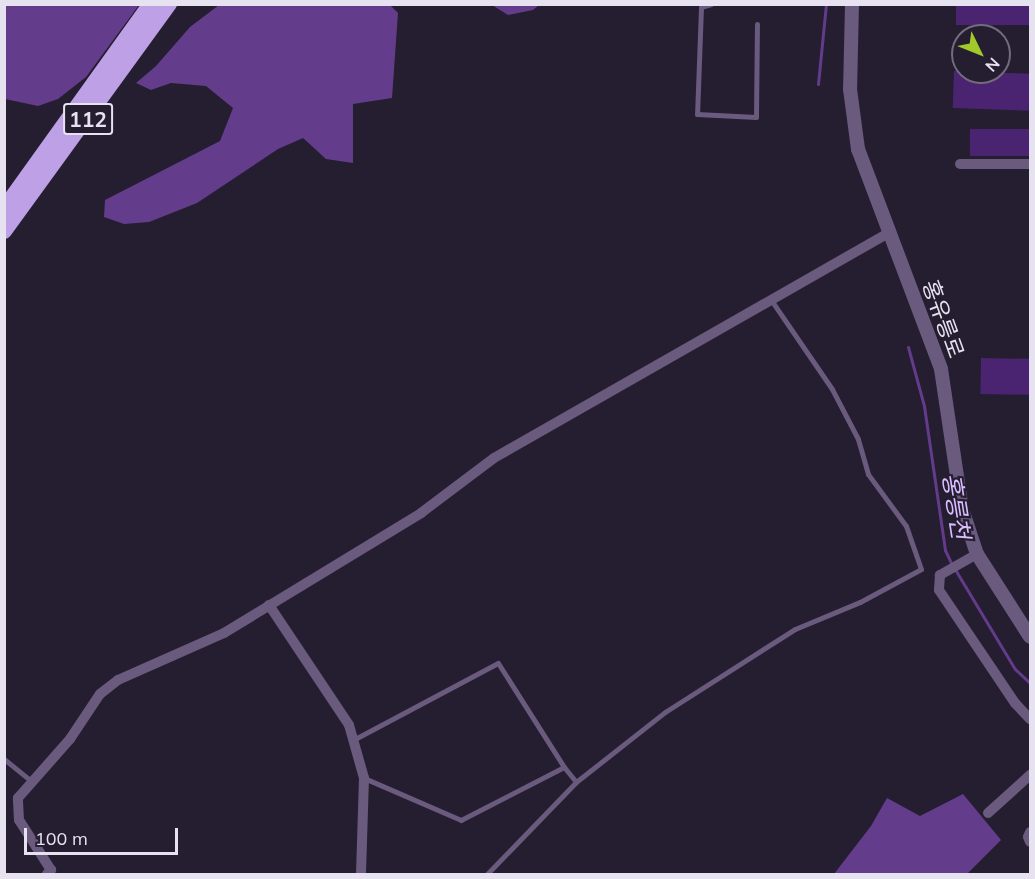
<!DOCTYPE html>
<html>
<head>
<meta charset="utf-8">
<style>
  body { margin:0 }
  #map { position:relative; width:1035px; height:879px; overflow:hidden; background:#251d30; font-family:Mulish,"Noto Sans KR",sans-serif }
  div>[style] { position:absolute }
  .forest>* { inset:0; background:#633d8c }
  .stream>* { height:3px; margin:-1.5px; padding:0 1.5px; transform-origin:1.5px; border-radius:1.5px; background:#623c8b }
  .building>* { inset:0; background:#4a2371; transform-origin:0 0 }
  .service>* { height:5px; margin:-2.5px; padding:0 2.5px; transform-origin:2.5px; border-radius:2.5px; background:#695a7e }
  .minor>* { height:10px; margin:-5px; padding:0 5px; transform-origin:5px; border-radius:5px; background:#695a7e }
  .tertiary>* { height:14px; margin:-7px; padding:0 7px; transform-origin:7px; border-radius:7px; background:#695a7e }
  .trunk>* { height:16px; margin:-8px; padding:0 8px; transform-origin:8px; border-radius:8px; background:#bea0e7 }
  span { translate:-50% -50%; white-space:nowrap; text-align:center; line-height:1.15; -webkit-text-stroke:4.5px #251d30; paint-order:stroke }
  .shield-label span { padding:2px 4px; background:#251d30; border:2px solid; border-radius:4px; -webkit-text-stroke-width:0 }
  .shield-label { font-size:21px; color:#e7e2ef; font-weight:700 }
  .street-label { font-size:22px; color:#e7e2ef }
  .water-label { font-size:24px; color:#d9bdff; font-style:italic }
  .frame { position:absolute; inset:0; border:6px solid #e7e2ef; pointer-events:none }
  .north { position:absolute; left:951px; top:24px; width:60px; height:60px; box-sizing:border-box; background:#251d30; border:2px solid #736c7c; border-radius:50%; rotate:133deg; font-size:16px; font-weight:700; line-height:24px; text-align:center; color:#e7e2ef }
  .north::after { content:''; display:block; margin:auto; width:21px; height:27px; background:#a1c92b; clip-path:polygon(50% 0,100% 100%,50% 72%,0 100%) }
  .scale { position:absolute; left:24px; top:828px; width:154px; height:27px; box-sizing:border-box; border:3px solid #e7e2ef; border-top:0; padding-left:8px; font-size:18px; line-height:21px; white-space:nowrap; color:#e7e2ef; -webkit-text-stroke:4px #251d30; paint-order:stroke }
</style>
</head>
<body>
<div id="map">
  <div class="forest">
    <div style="clip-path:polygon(5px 4px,139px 4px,139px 5px,86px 77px,58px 99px,38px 106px,5px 99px)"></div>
    <div style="clip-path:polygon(390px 5px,398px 13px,392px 98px,353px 104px,353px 163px,326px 159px,303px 138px,278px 149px,197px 203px,149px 222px,124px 224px,104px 217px,105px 200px,220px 141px,233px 108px,206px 86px,171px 83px,151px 90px,136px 83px,156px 66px,190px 27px,219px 5px)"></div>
    <div style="clip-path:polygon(492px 5px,539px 5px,533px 10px,508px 15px)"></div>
    <div style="clip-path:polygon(963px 794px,1001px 840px,967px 874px,834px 874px,871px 826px,887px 798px,920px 816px)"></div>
  </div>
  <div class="stream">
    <div style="left:818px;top:84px;width:80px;rotate:-84.3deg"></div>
    <div style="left:908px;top:347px;width:61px;rotate:74.8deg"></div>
    <div style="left:924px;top:406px;width:146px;rotate:81.7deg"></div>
    <div style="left:945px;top:550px;width:17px;rotate:65deg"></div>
    <div style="left:956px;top:571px;width:114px;rotate:59deg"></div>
    <div style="left:1015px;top:669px;width:21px;rotate:43deg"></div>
  </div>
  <div class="building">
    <div style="left:956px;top:4px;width:74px;height:21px"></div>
    <div style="left:954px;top:71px;width:76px;height:37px;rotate:2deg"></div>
    <div style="left:970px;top:129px;width:60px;height:27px"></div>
    <div style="left:981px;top:358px;width:49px;height:36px;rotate:1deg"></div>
  </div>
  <div class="service">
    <div style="left:711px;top:4px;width:10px;rotate:163deg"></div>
    <div style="left:701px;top:7px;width:107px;rotate:92.1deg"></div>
    <div style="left:697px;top:114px;width:59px;rotate:2.9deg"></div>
    <div style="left:756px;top:117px;width:93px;rotate:-89.4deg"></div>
    <div style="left:353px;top:740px;width:164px;rotate:-28deg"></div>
    <div style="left:498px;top:663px;width:123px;rotate:57.6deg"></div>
    <div style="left:564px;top:767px;width:116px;rotate:152.8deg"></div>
    <div style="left:461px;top:820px;width:106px;rotate:-156.6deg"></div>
    <div style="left:4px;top:759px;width:36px;rotate:39deg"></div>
    <div style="left:564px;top:767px;width:19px;rotate:51deg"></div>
    <div style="left:487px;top:874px;width:128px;rotate:-45.9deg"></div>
    <div style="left:576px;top:782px;width:113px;rotate:-38.2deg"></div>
    <div style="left:665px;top:712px;width:154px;rotate:-32.6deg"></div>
    <div style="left:795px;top:629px;width:70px;rotate:-22.6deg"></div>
    <div style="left:860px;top:602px;width:69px;rotate:-28.4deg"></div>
    <div style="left:921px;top:569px;width:46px;rotate:-109.2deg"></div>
    <div style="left:906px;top:526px;width:64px;rotate:-126.2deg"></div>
    <div style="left:868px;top:474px;width:36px;rotate:-106deg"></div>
    <div style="left:858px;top:439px;width:56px;rotate:-117.5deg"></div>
    <div style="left:832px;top:389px;width:108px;rotate:-124.4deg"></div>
  </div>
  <div class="minor">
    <div style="left:960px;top:164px;width:70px"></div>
    <div style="left:977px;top:554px;width:43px;rotate:150.4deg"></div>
    <div style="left:940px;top:575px;width:15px;rotate:94deg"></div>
    <div style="left:939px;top:590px;width:136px;rotate:56.1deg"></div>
    <div style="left:1015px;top:703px;width:22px;rotate:47deg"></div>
    <div style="left:269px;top:605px;width:144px;rotate:56.3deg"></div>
    <div style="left:349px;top:725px;width:55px;rotate:74.2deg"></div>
    <div style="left:364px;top:778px;width:96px;rotate:91.8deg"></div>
    <div style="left:988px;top:813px;width:57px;rotate:-42.1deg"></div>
    <div style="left:1030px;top:832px;width:5px;rotate:112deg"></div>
    <div style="left:1028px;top:837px;width:5px;rotate:68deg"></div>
    <div style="left:47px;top:874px;width:6px;rotate:-45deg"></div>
    <div style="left:51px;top:870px;width:59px;rotate:-122.6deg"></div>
    <div style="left:19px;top:820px;width:22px;rotate:-93deg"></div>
    <div style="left:18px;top:798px;width:79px;rotate:-48.6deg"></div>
    <div style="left:70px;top:739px;width:54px;rotate:-56.3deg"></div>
    <div style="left:100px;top:694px;width:23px;rotate:-38deg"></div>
    <div style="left:118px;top:680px;width:116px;rotate:-23.9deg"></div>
    <div style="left:224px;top:633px;width:231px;rotate:-31.3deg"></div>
    <div style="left:421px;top:513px;width:91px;rotate:-37deg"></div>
    <div style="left:494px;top:458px;width:455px;rotate:-29.7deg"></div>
  </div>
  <div class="tertiary">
    <div style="left:852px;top:4px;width:85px;rotate:91.3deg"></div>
    <div style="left:850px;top:89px;width:61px;rotate:82.4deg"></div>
    <div style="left:858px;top:149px;width:235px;rotate:69.3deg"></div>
    <div style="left:941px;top:369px;width:142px;rotate:81.5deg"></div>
    <div style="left:962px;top:509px;width:47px;rotate:71.6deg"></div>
    <div style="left:977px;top:554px;width:98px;rotate:57.4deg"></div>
  </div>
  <div class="trunk">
    <div style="left:4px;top:209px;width:252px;rotate:-54.4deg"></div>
    <div style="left:4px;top:231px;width:281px;rotate:-54deg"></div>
  </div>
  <div class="shield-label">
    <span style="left:88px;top:119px">112</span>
  </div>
  <div class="street-label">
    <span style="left:943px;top:319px;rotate:70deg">홍유릉로</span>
  </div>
  <div class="water-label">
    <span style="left:956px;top:506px;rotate:81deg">홍릉천</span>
  </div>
  <div class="frame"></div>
  <div class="north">N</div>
  <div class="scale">100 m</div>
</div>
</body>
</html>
